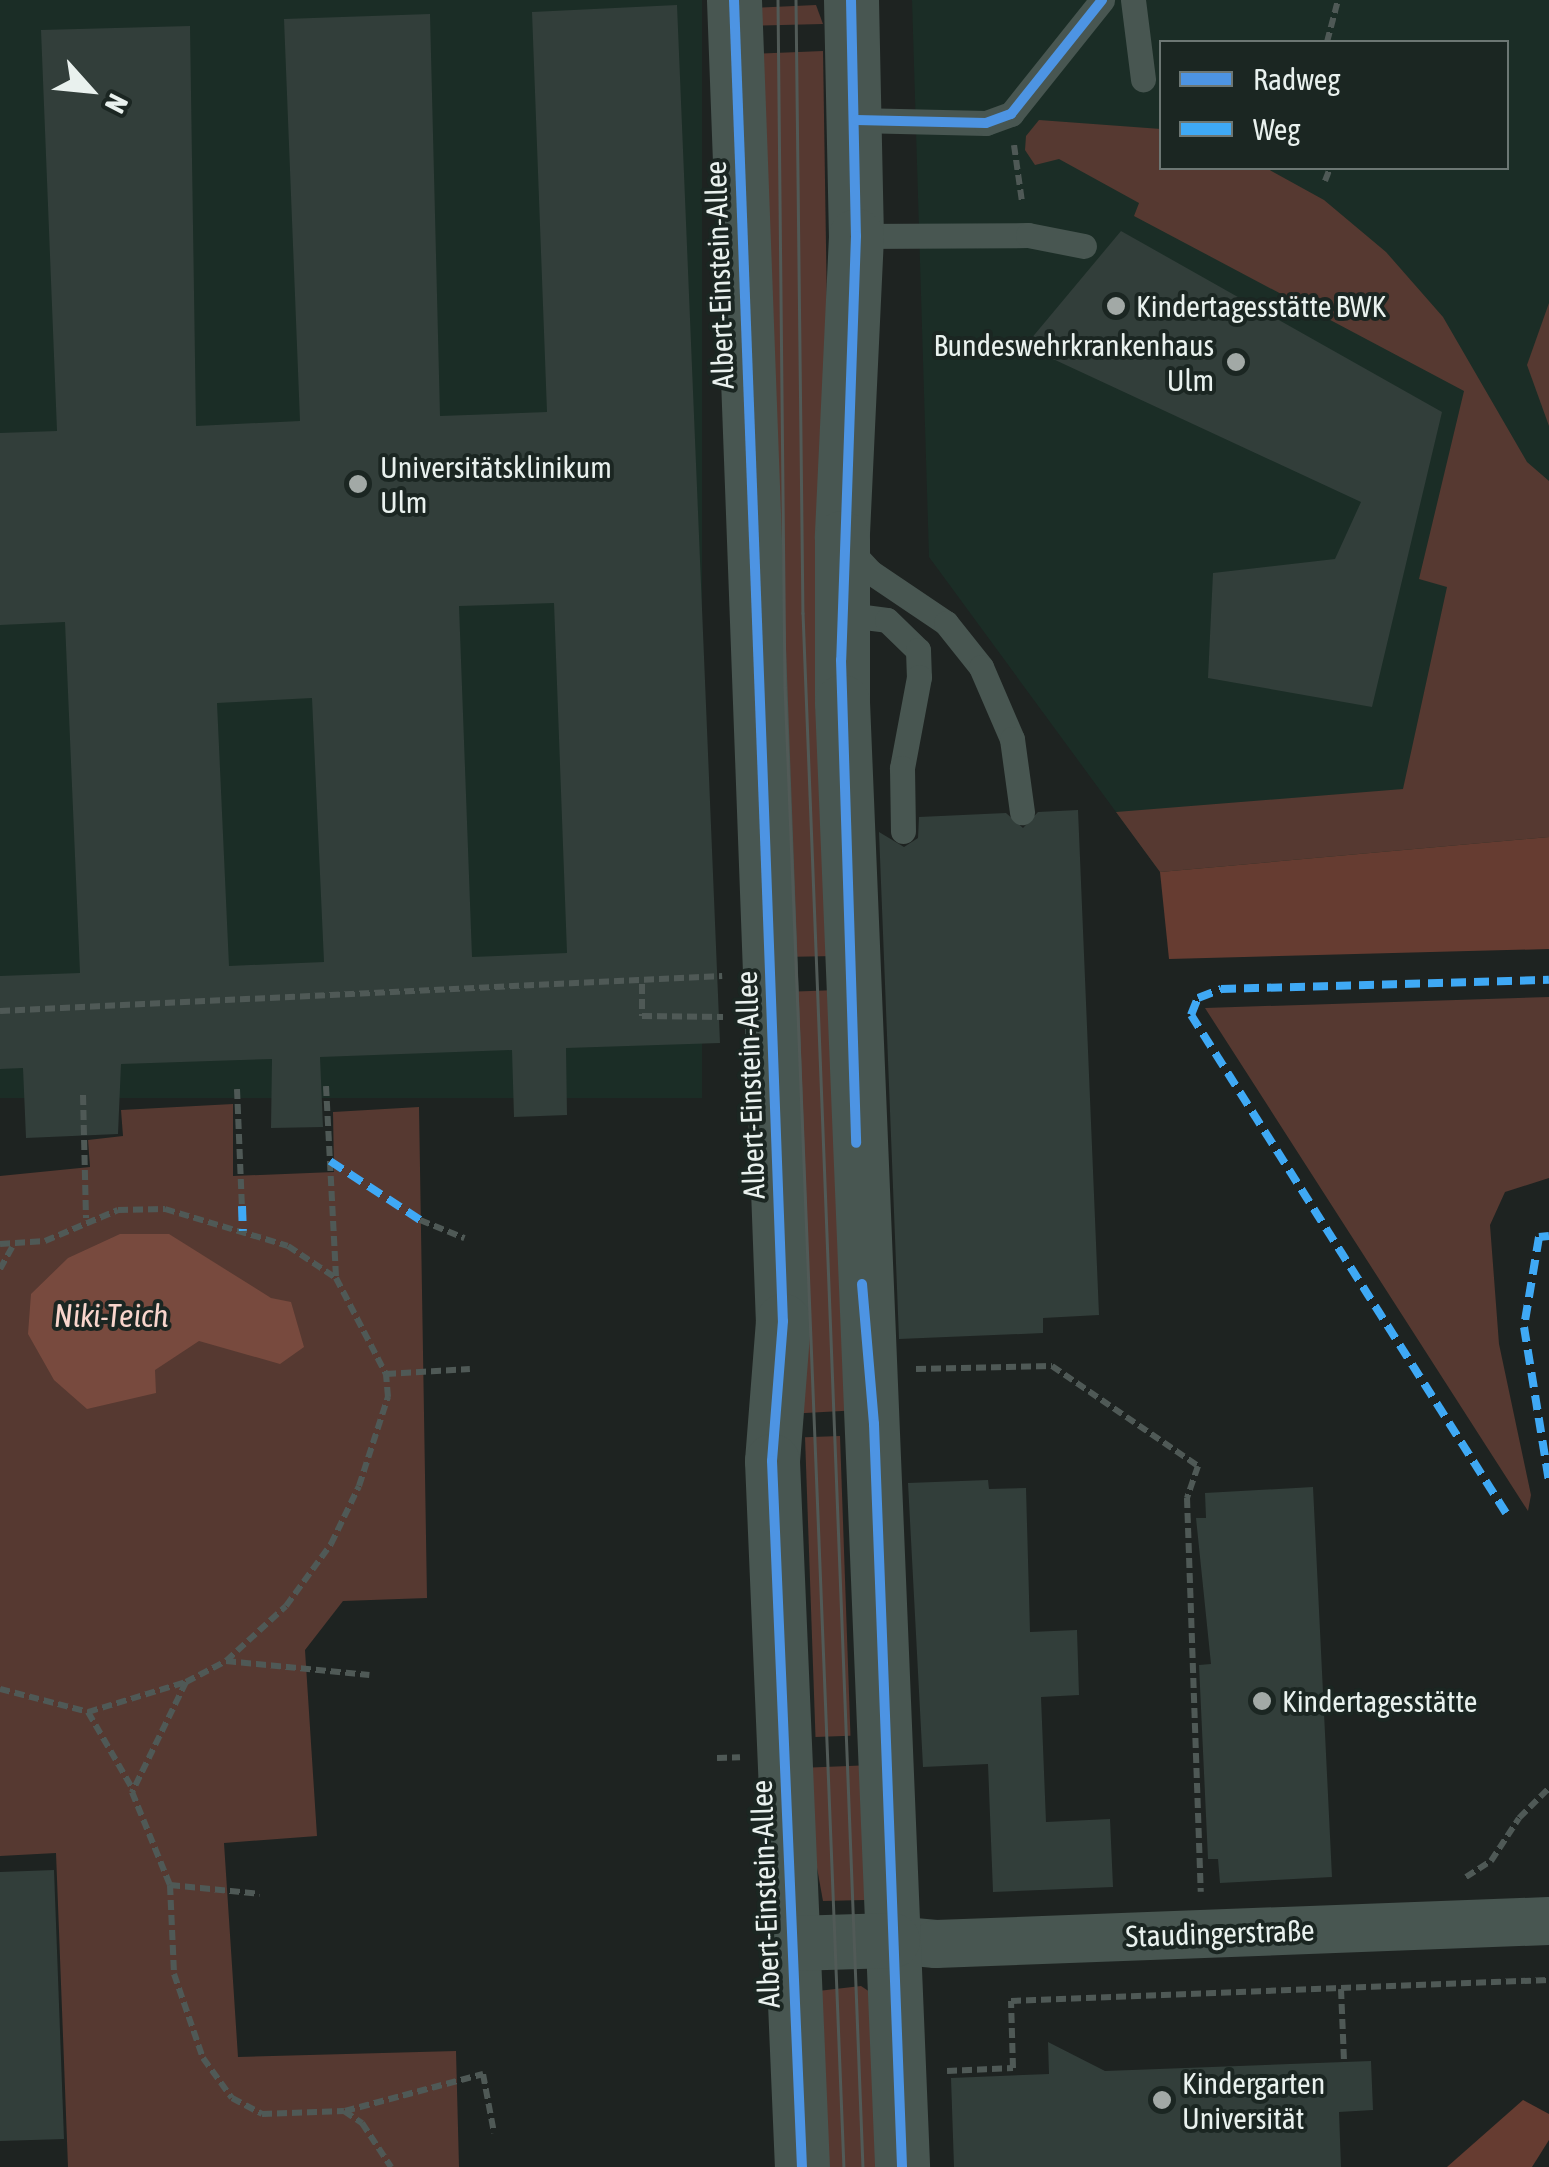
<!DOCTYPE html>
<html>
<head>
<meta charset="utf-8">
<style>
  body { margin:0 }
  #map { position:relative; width:1549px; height:2167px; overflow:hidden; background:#1e2321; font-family:"Asap Condensed",sans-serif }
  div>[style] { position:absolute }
  .built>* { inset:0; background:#1b2d26; transform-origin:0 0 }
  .green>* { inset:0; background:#563931; transform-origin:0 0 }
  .forest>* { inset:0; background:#663c31 }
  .water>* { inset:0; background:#784a3e }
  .building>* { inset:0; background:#323e3a }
  .path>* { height:6px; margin-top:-3px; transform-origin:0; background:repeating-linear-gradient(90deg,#4f5956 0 10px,transparent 0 15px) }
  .service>* { height:25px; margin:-12.5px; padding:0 12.5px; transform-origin:12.5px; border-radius:12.5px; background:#485651 }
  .minor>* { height:48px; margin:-24px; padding:0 24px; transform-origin:24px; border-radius:24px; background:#485651 }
  .tertiary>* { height:55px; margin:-27.5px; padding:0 27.5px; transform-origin:27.5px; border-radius:27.5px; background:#485651 }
  .tram>* { height:2.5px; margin:-1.25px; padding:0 1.25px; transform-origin:1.25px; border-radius:1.25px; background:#515a57 }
  .quiet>* { height:8px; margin-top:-4px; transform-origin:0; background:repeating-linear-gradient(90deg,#3fa9f5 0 15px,transparent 0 23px) }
  .cycleway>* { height:10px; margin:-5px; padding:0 5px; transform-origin:5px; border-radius:5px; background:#4d94e3 }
  .dots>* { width:28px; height:28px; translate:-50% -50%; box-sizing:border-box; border:5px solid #1b2622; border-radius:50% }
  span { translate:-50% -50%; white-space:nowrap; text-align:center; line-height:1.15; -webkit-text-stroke:8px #1b2622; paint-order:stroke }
  .street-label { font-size:30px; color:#e9f1ee }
  .poi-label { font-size:30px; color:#e9f1ee }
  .left { translate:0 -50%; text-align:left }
  .right { translate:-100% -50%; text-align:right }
  .water-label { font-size:32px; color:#f8d5cc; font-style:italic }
  .legend { position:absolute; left:1159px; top:40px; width:350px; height:130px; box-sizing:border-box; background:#1b2622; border:2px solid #6d7774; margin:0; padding:12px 18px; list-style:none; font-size:30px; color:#e9f1ee }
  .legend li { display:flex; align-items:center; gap:20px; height:50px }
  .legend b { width:50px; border:2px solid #6d7774 }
  .north { position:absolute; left:40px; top:40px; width:100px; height:100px; -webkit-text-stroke:8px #1b2622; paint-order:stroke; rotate:117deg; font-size:28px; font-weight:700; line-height:40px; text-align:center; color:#e9f1ee }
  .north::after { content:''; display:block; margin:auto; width:35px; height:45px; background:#e9f1ee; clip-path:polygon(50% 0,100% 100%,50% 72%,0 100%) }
</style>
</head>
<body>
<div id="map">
  <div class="built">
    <div style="left:0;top:0;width:702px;height:1098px"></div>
    <div style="clip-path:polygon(evenodd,912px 0,1549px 0,1549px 865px,1160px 872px,929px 557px,912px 0,1162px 42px,1506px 42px,1506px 168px,1162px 168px,1162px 42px)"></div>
  </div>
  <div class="green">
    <div style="clip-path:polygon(816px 5px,823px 24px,747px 26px,751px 8px)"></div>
    <div style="clip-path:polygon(823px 51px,837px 956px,781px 957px,747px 54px)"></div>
    <div style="clip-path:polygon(1039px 120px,1161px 129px,1162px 168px,1266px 168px,1324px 200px,1386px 252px,1443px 317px,1527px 462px,1549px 481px,1549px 837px,1160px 872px,1116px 812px,1403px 789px,1447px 587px,1419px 579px,1464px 391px,1134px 216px,1139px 203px,1059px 159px,1035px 165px,1025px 150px,1026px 136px)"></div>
    <div style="clip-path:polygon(1549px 303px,1549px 426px,1527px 365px)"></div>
    <div style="clip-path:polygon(838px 990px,860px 1410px,787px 1414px,783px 992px)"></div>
    <div style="clip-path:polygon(1549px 997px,1549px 1178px,1505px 1192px,1490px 1225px,1499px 1344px,1531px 1495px,1528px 1511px,1205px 1008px)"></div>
    <div style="clip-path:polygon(233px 1104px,233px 1176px,334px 1172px,333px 1112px,419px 1107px,427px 1598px,343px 1601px,305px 1650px,317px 1836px,224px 1843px,238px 2057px,456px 2051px,459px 2167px,68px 2167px,56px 1853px,0 1856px,0 1176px,90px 1167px,88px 1140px,123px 1136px,121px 1110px)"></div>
    <div style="left:840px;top:1436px;width:300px;height:35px;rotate:88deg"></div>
    <div style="clip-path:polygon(873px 1765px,865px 1900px,823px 1901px,799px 1768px)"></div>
    <div style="clip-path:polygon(861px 1986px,870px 1992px,888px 2167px,816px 2167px,818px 1991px)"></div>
  </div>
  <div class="forest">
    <div style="clip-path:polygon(1549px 837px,1549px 949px,1169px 959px,1160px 872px)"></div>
    <div style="clip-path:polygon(1523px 2100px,1549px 2114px,1549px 2140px,1532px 2167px,1447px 2167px)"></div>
  </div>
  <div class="water">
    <div style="clip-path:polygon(120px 1234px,169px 1234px,271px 1298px,291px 1302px,304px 1347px,280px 1364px,199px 1341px,155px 1370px,156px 1393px,87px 1409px,54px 1380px,28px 1334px,31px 1294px,68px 1258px)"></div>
  </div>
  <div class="building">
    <div style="clip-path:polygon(evenodd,677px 5px,720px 1043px,566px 1048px,567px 1115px,514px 1117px,512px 1050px,320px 1057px,323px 1127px,271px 1128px,272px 1059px,121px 1064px,118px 1134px,26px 1138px,23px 1068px,0 1069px,0 976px,80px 973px,65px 622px,0 625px,0 433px,57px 431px,41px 30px,190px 26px,196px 426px,300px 421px,284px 19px,430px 14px,440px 416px,547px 412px,532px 12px,677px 5px,554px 603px,567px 953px,472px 957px,459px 606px,554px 603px,677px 5px,312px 698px,324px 962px,229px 966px,217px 703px,312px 698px)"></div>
    <div style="clip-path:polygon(1121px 231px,1442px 412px,1372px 707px,1208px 678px,1213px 573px,1335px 559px,1361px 502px,1025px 346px)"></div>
    <div style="clip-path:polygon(1078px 810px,1099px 1315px,1043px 1318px,1043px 1333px,899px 1339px,879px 832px,904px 847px,918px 838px,919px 817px,1006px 813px,1023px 828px,1038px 812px)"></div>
    <div style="clip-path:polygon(988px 1480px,989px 1489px,1026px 1488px,1030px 1632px,1077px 1630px,1079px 1695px,1041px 1697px,1046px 1822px,1110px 1819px,1113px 1887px,993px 1892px,988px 1764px,923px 1767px,908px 1483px)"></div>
    <div style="clip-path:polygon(1313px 1487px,1332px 1877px,1220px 1883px,1218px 1859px,1208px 1859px,1199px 1665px,1211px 1664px,1196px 1518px,1206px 1518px,1205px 1493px)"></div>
    <div style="clip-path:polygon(54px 1870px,64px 2139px,0 2141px,0 1872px)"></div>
    <div style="clip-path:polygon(1048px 2042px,1105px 2071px,1371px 2061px,1373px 2110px,1339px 2112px,1341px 2167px,954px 2167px,951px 2078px,1049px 2074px)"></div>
  </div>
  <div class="path">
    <div style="left:1327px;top:42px;width:43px;rotate:-75.3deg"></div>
    <div style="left:1014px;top:145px;width:58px;rotate:82deg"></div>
    <div style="left:1325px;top:181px;width:14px;rotate:-69deg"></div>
    <div style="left:642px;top:984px;width:32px;rotate:90deg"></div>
    <div style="left:642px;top:1016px;width:81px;rotate:0.7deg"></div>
    <div style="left:0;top:1011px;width:723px;rotate:-2.78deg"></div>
    <div style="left:326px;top:1086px;width:192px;rotate:87deg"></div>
    <div style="left:237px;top:1089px;width:117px;rotate:87.6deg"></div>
    <div style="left:83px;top:1095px;width:123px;rotate:88.6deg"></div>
    <div style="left:420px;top:1220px;width:48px;rotate:22.2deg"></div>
    <div style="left:0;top:1244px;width:45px;rotate:-3.8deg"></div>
    <div style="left:45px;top:1241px;width:79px;rotate:-23deg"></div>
    <div style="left:118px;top:1210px;width:47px;rotate:-1.2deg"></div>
    <div style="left:165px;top:1209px;width:128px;rotate:16.7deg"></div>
    <div style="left:288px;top:1246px;width:58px;rotate:33.7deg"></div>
    <div style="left:336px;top:1278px;width:108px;rotate:62.5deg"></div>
    <div style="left:386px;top:1374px;width:84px;rotate:-3.4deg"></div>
    <div style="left:0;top:1269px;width:25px;rotate:-61deg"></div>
    <div style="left:916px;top:1369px;width:136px;rotate:-1.3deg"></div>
    <div style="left:1052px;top:1366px;width:177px;rotate:34.4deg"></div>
    <div style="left:1198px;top:1466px;width:34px;rotate:109deg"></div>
    <div style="left:1187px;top:1498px;width:394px;rotate:88deg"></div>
    <div style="left:226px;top:1661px;width:81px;rotate:-42.5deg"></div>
    <div style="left:286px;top:1606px;width:77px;rotate:-54deg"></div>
    <div style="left:331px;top:1544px;width:64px;rotate:-64.2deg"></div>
    <div style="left:359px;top:1486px;width:94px;rotate:-72deg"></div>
    <div style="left:388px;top:1397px;width:23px;rotate:-95deg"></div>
    <div style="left:186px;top:1682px;width:45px;rotate:-27.7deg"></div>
    <div style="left:226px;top:1661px;width:144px;rotate:5.6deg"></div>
    <div style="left:0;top:1689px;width:91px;rotate:14.6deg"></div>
    <div style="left:88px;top:1712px;width:102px;rotate:-17deg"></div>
    <div style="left:186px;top:1682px;width:123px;rotate:116.1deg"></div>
    <div style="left:132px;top:1792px;width:100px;rotate:67.8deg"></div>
    <div style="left:170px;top:1885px;width:89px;rotate:87.4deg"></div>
    <div style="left:174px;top:1974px;width:89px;rotate:71deg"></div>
    <div style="left:203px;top:2058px;width:49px;rotate:54.1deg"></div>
    <div style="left:232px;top:2098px;width:34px;rotate:28deg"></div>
    <div style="left:262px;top:2114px;width:82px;rotate:-2.1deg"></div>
    <div style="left:344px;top:2111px;width:22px;rotate:34deg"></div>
    <div style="left:362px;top:2123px;width:53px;rotate:56.6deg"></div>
    <div style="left:88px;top:1712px;width:88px;rotate:59.9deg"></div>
    <div style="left:717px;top:1758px;width:23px;rotate:-2deg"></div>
    <div style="left:1466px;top:1877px;width:30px;rotate:-33deg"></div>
    <div style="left:1491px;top:1861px;width:51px;rotate:-56.9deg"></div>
    <div style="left:1519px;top:1818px;width:42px;rotate:-45deg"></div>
    <div style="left:170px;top:1885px;width:90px;rotate:5.7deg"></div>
    <div style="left:1341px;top:1989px;width:73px;rotate:87.6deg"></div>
    <div style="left:947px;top:2071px;width:66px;rotate:-2.6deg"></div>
    <div style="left:1013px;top:2068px;width:67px;rotate:-91.7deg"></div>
    <div style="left:1011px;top:2001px;width:538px;rotate:-2.24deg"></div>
    <div style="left:345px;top:2111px;width:143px;rotate:-15deg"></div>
    <div style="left:483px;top:2074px;width:60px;rotate:79.4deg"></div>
  </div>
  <div class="service">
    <div style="left:1133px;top:0;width:80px;rotate:82.8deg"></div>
    <div style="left:856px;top:120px;width:130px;rotate:1.3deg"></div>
    <div style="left:986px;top:123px;width:27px;rotate:-20deg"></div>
    <div style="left:1011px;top:114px;width:146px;rotate:-51.4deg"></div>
    <div style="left:856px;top:236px;width:172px;rotate:-0.3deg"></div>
    <div style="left:1028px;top:235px;width:57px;rotate:11.1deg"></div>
    <div style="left:847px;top:547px;width:33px;rotate:47deg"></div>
    <div style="left:869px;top:571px;width:93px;rotate:34deg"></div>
    <div style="left:946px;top:623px;width:56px;rotate:51.5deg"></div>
    <div style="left:981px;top:667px;width:78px;rotate:66.7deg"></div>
    <div style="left:1012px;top:739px;width:74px;rotate:82.2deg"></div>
    <div style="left:841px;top:614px;width:46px;rotate:7.4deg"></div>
    <div style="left:887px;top:620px;width:43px;rotate:44.1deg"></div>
    <div style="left:918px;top:650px;width:27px;rotate:88deg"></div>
    <div style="left:919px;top:677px;width:93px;rotate:100.6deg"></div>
    <div style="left:902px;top:768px;width:63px;rotate:89.1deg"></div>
  </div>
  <div class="minor">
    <div style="left:892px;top:1940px;width:44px;rotate:5.2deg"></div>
    <div style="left:936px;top:1944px;width:613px;rotate:-2.15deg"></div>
  </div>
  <div class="tertiary">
    <div style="left:734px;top:0;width:1322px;rotate:87.88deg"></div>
    <div style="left:783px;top:1321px;width:140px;rotate:94.5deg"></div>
    <div style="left:772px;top:1461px;width:707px;rotate:87.57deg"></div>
    <div style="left:851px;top:0;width:236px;rotate:88.8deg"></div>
    <div style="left:856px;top:236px;width:302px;rotate:92.7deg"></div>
    <div style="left:842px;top:538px;width:164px;rotate:90deg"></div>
    <div style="left:842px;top:702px;width:1466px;rotate:87.65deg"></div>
    <div style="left:792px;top:1943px;width:100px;rotate:-1.7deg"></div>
  </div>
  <div class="tram">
    <div style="left:778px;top:0;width:687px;rotate:89.42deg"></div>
    <div style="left:785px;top:687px;width:1481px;rotate:87.72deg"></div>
    <div style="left:796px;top:0;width:613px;rotate:89.35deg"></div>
    <div style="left:803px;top:613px;width:1555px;rotate:87.79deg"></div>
  </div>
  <div class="quiet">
    <div style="left:330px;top:1161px;width:108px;rotate:33.2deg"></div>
    <div style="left:242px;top:1206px;width:25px;rotate:88deg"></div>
    <div style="left:1549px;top:1236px;width:10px;rotate:174deg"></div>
    <div style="left:1539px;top:1237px;width:91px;rotate:99.5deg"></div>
    <div style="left:1524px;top:1327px;width:156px;rotate:80.8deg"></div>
    <div style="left:1506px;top:1513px;width:589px;rotate:-122.31deg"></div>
    <div style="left:1191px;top:1015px;width:18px;rotate:-68deg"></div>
    <div style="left:1198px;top:998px;width:25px;rotate:-21deg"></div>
    <div style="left:1221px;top:989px;width:328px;rotate:-1.6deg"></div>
  </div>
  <div class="cycleway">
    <div style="left:734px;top:0;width:1322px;rotate:87.88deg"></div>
    <div style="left:783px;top:1321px;width:140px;rotate:94.5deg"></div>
    <div style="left:772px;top:1461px;width:707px;rotate:87.57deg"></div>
    <div style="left:851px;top:0;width:236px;rotate:88.8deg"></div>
    <div style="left:856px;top:236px;width:424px;rotate:92deg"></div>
    <div style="left:841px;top:660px;width:483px;rotate:88.2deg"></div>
    <div style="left:856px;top:120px;width:130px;rotate:1.3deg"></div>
    <div style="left:986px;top:123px;width:27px;rotate:-20deg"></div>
    <div style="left:1011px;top:114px;width:146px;rotate:-51.4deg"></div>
    <div style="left:862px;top:1284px;width:141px;rotate:85.1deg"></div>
    <div style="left:874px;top:1424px;width:744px;rotate:87.84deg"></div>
  </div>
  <div class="dots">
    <div style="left:1116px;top:306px;background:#a2a9a6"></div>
    <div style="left:1236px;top:362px;background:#a2a9a6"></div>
    <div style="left:358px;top:484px;background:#a2a9a6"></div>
    <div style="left:1262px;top:1701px;background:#a2a9a6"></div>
    <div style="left:1162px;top:2100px;background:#a2a9a6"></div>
  </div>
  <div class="street-label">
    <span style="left:719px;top:275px;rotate:-92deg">Albert-Einstein-Allee</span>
    <span style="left:750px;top:1085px;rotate:-92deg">Albert-Einstein-Allee</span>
    <span style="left:765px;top:1894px;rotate:-92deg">Albert-Einstein-Allee</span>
    <span style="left:1220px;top:1933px;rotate:-2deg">Staudingerstraße</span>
  </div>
  <div class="poi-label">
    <span class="left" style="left:1136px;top:306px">Kindertagesstätte BWK</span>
    <span class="right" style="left:1214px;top:362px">Bundeswehrkrankenhaus<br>Ulm</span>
    <span class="left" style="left:380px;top:484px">Universitätsklinikum<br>Ulm</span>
    <span class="left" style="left:1282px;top:1701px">Kindertagesstätte</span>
    <span class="left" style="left:1182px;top:2100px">Kindergarten<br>Universität</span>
  </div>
  <div class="water-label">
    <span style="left:111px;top:1316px">Niki-Teich</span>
  </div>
  <ul class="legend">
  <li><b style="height:12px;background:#4d94e3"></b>Radweg</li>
  <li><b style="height:12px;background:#3fa9f5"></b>Weg</li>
  </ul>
  <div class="north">N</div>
</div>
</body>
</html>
